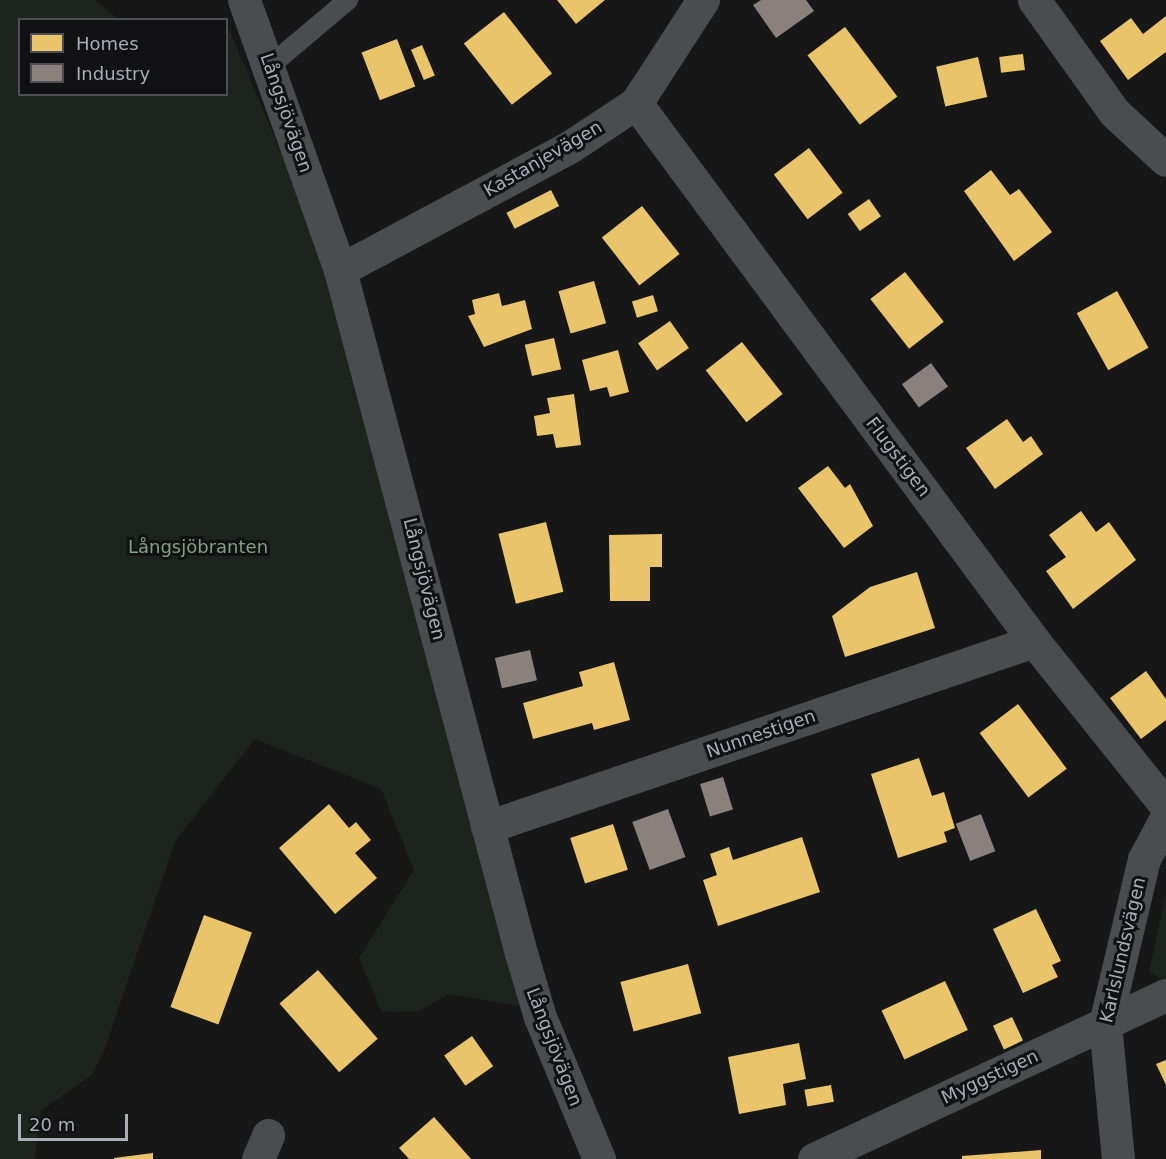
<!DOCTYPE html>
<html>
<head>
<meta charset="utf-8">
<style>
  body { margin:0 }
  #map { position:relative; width:1166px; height:1159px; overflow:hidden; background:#171717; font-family:"DejaVu Sans",sans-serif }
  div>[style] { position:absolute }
  .green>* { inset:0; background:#1d241e }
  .homes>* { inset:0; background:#e9c46a; transform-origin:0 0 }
  .industry>* { inset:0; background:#8a817c; transform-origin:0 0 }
  .service>* { height:20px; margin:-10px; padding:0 10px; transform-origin:10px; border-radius:10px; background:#4b4c50 }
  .minor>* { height:33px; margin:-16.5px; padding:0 16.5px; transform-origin:16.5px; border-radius:16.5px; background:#4b4c50 }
  .tertiary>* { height:33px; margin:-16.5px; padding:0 16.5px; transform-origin:16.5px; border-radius:16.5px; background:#4b4c50 }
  span { translate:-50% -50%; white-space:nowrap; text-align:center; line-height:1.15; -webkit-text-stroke:6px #111113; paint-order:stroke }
  .street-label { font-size:18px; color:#a8adb8 }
  .park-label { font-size:18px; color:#7fa381 }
  .legend { position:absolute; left:18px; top:18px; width:210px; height:78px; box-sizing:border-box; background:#111113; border:2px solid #4d4f55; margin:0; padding:8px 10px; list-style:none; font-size:18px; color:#a8adb8 }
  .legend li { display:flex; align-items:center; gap:12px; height:30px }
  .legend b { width:30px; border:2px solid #4d4f55 }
  .scale { position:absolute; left:18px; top:1114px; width:110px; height:27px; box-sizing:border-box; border:3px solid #a8adb8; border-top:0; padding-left:8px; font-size:18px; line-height:21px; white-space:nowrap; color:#a8adb8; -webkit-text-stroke:4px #111113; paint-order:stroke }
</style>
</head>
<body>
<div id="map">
  <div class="green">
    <div style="clip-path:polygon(0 0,95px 0,118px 19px,20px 20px,20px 94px,226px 94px,227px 24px,331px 272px,526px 1007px,449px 994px,419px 1011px,382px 1012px,359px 958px,414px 870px,381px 789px,255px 739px,175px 841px,103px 1054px,92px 1075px,41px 1111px,35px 1159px,0 1159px)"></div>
    <div style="clip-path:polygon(1166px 894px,1166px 981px,1149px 972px)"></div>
  </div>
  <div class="homes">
    <div style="clip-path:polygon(557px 0,605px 0,576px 24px)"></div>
    <div style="left:504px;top:12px;width:78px;height:51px;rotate:52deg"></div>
    <div style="clip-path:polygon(1166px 16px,1166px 52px,1128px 80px,1100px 41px,1131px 18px,1143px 34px)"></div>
    <div style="left:845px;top:27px;width:87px;height:47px;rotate:53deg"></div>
    <div style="left:397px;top:39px;width:51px;height:38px;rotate:69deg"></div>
    <div style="left:422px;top:45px;width:33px;height:12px;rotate:67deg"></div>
    <div style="left:1023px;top:54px;width:16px;height:24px;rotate:83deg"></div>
    <div style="left:978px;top:57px;width:41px;height:43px;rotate:77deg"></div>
    <div style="left:809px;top:148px;width:56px;height:44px;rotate:53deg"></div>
    <div style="clip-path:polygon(991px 170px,1010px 195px,1019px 189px,1052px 232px,1014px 261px,964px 191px)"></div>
    <div style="left:551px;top:190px;width:18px;height:50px;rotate:63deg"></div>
    <div style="left:869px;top:199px;width:21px;height:26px;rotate:55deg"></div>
    <div style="left:642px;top:206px;width:61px;height:51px;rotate:52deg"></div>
    <div style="left:905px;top:272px;width:63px;height:44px;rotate:52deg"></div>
    <div style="left:594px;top:281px;width:44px;height:37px;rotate:74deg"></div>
    <div style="left:1117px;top:291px;width:65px;height:46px;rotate:61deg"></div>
    <div style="clip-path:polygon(499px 293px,502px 306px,525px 300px,532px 329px,484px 347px,468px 316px,475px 314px,472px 300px)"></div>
    <div style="left:653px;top:295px;width:17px;height:22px;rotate:73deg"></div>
    <div style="left:670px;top:321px;width:33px;height:39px;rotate:55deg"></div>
    <div style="left:554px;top:338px;width:32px;height:30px;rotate:77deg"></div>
    <div style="left:742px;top:342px;width:66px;height:46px;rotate:52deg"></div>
    <div style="clip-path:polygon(618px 350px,629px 392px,610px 397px,607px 387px,590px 391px,582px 360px)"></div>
    <div style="clip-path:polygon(574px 394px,581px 445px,556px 448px,553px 434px,537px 436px,534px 416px,550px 413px,547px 398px)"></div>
    <div style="clip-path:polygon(1007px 419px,1023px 442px,1031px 436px,1043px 454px,995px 489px,966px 448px)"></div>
    <div style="clip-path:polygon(828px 466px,845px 488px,850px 484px,873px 526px,844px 548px,798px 488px)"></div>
    <div style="clip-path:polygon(1081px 511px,1096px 532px,1109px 522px,1136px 560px,1073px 609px,1046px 571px,1066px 557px,1049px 535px)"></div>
    <div style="left:546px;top:522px;width:72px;height:49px;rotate:76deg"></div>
    <div style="clip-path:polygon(662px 534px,662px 567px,650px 567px,650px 601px,610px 601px,609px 535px)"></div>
    <div style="clip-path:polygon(917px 572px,935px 628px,845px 657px,832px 616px,870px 587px)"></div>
    <div style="clip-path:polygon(614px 662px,630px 720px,594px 730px,592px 723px,533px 739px,523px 703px,583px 686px,579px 672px)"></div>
    <div style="clip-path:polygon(1146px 671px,1166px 699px,1166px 720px,1141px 739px,1110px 698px)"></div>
    <div style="left:1018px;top:704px;width:81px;height:48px;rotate:53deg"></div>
    <div style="clip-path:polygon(919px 758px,932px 796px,944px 792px,955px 828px,944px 832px,947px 842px,898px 858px,871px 774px)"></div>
    <div style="clip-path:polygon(329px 804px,349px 828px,356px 822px,371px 840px,355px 853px,377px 878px,335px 914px,279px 848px)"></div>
    <div style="left:613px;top:824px;width:48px;height:45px;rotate:72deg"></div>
    <div style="clip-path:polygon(802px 837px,820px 892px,718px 926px,703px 880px,717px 875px,710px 854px,729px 847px,733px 860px)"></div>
    <div style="clip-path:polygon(1036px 909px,1061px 961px,1052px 965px,1058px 977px,1023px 993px,993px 929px)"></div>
    <div style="left:204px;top:915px;width:51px;height:98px;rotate:20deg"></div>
    <div style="left:688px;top:964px;width:51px;height:70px;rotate:75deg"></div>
    <div style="left:318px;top:970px;width:91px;height:51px;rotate:49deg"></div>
    <div style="left:945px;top:981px;width:54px;height:70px;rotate:65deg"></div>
    <div style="left:1012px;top:1017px;width:26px;height:21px;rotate:65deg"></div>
    <div style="left:472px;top:1036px;width:37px;height:34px;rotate:55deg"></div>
    <div style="clip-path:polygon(799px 1043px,806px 1079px,783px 1084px,786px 1105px,739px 1114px,728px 1057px)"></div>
    <div style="clip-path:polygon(1166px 1060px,1166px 1085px,1156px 1064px)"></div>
    <div style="left:831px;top:1085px;width:17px;height:27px;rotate:80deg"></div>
    <div style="clip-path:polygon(434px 1117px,471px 1159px,409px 1159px,399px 1148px)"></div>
    <div style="clip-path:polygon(1041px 1150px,1041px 1159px,962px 1159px,962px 1156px)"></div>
    <div style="clip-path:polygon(153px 1153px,153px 1159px,114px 1159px,114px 1158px)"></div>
  </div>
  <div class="industry">
    <div style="clip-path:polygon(761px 0,806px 0,814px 11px,776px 38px,753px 5px)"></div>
    <div style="left:931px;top:363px;width:29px;height:36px;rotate:54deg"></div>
    <div style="left:530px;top:650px;width:31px;height:36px;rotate:77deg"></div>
    <div style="left:723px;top:777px;width:34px;height:24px;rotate:73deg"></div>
    <div style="left:668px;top:809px;width:51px;height:38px;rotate:70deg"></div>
    <div style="left:981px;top:814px;width:40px;height:27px;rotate:69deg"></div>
  </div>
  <div class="service">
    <div style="left:271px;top:65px;width:101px;rotate:-40.2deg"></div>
  </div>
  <div class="minor">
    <div style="left:1034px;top:0;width:139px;rotate:54.4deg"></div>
    <div style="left:1115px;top:113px;width:69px;rotate:42.7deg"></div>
    <div style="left:636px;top:103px;width:669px;rotate:53.51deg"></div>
    <div style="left:1034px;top:641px;width:211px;rotate:51.3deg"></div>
    <div style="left:340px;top:270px;width:262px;rotate:-28.2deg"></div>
    <div style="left:571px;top:146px;width:78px;rotate:-33.5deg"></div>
    <div style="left:636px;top:103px;width:123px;rotate:-57deg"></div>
    <div style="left:487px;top:827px;width:578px;rotate:-18.78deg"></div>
    <div style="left:258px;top:1159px;width:26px;rotate:-67deg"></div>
    <div style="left:814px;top:1159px;width:388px;rotate:-25deg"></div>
    <div style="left:1118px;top:1159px;width:136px;rotate:-95.5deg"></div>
    <div style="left:1105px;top:1024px;width:170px;rotate:-76.7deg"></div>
    <div style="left:1144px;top:859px;width:47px;rotate:-61.8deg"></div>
  </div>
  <div class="tertiary">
    <div style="left:244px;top:0;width:287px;rotate:70.4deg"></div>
    <div style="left:340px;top:270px;width:707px;rotate:75.16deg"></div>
    <div style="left:521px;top:953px;width:67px;rotate:73.5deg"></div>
    <div style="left:540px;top:1017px;width:154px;rotate:67.4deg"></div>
  </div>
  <div class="street-label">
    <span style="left:286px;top:113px;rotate:71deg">Långsjövägen</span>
    <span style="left:543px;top:159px;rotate:-30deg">Kastanjevägen</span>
    <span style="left:898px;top:457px;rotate:53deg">Flugstigen</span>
    <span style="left:424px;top:579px;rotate:76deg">Långsjövägen</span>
    <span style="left:761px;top:734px;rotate:-19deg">Nunnestigen</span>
    <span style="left:1123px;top:950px;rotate:-77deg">Karlslundsvägen</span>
    <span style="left:554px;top:1047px;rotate:69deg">Långsjövägen</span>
    <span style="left:990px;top:1077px;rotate:-25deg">Myggstigen</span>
  </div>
  <div class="park-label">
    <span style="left:198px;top:547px">Långsjöbranten</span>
  </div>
  <ul class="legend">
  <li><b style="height:16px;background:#e9c46a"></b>Homes</li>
  <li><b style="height:16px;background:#8a817c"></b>Industry</li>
  </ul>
  <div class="scale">20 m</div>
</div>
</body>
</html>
